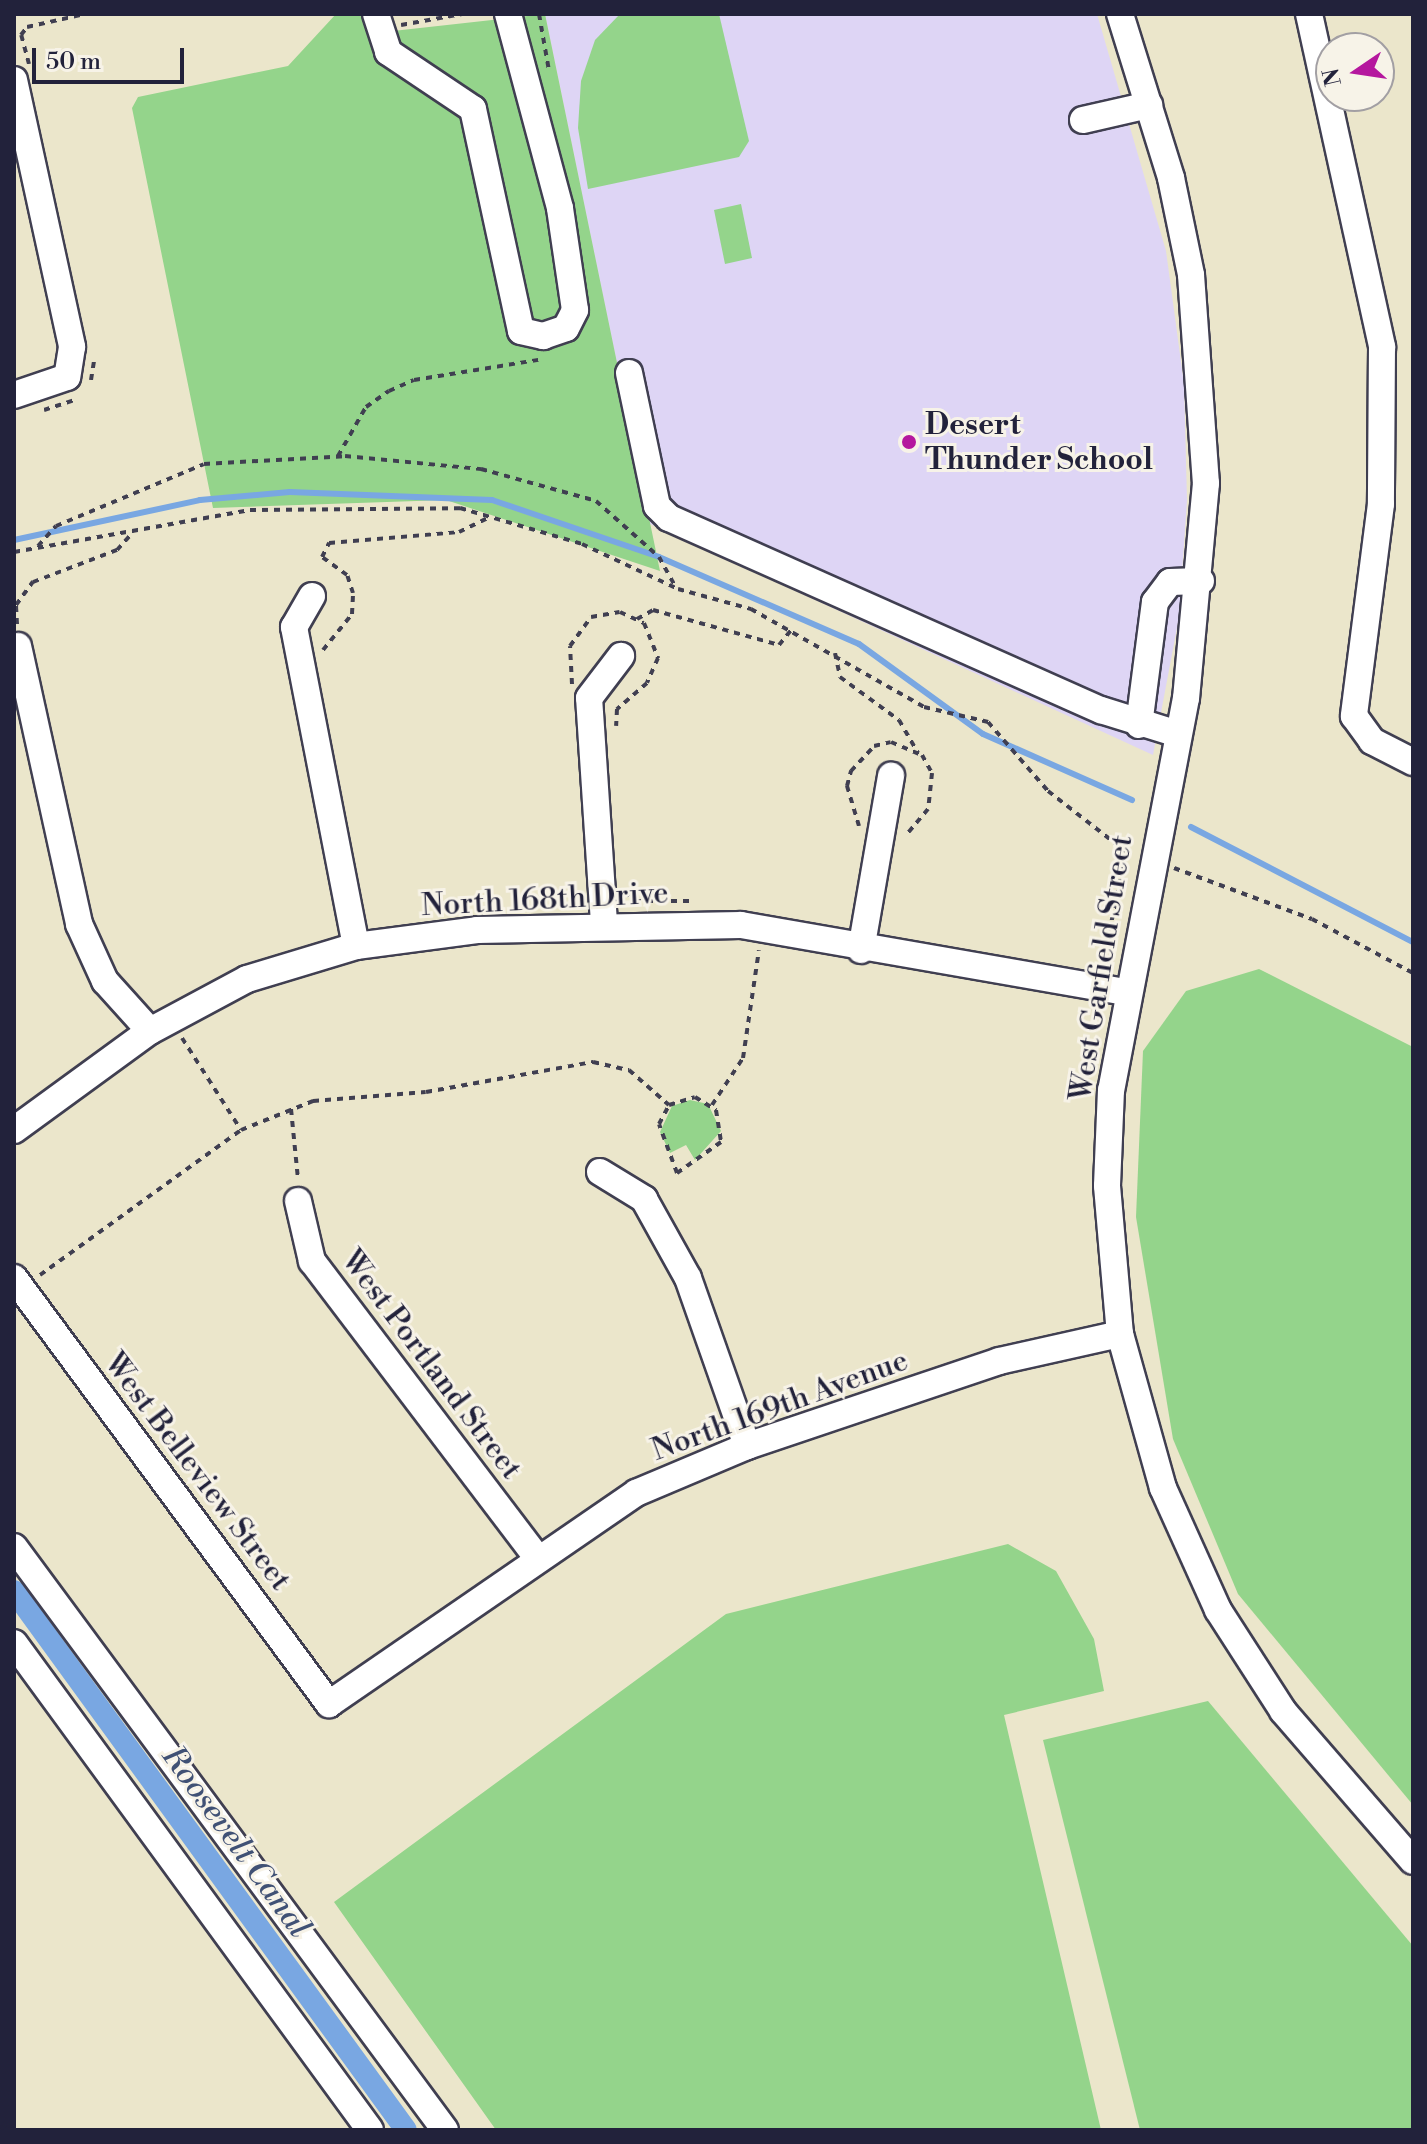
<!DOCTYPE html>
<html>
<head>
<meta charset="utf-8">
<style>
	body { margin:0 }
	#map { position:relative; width:1427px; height:2144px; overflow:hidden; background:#ebe6cb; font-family:"Libre Bodoni",serif }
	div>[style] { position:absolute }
	.built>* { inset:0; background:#ded5f5 }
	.green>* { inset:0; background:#94d48b }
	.stream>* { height:6px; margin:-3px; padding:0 3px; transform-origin:3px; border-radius:3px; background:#79a7e2 }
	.canal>* { height:22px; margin:-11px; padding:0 11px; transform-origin:11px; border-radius:11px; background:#79a7e2 }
	.path>* { height:4px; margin-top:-2px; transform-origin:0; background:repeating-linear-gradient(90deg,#403f51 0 6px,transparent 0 12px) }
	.roads { filter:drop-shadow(2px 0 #403f51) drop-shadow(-2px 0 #403f51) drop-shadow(0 2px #403f51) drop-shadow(0 -2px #403f51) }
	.minor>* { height:26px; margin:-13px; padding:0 13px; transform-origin:13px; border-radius:13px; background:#fff }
	.dots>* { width:22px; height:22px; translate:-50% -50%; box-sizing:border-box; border:4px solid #f7f3e8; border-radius:50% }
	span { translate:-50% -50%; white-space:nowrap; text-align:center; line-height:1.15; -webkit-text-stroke:6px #f7f3e8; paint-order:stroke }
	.poi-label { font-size:30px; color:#22223b; font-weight:700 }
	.left { translate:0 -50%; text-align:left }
	.street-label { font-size:30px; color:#22223b }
	.water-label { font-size:32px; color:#405175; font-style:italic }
	.frame { position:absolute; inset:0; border:16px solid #22223b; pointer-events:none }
	.north { position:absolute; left:1315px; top:32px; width:80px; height:80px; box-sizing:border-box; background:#f7f3e8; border:2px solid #a29fa3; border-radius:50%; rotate:257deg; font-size:22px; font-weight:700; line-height:32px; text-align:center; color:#22223b }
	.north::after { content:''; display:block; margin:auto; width:28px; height:36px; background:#b5179e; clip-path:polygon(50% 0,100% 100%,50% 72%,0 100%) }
	.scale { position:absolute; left:32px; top:48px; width:152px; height:36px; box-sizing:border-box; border:4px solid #22223b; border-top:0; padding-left:10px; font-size:24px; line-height:28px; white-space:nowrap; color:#22223b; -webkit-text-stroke:6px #f7f3e8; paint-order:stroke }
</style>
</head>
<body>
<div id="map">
	<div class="built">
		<div style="clip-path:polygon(545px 14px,1097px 14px,1166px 251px,1184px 384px,1187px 500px,1179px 617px,1153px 755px,650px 524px)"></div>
	</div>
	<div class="green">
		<div style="clip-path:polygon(336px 14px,359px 14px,393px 31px,545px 14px,660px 571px,446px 500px,213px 508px,132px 108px,138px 97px,288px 66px)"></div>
		<div style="clip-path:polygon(620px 14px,719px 14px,749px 141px,739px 157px,588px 189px,578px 128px,581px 81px,595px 40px)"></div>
		<div style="clip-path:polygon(741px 204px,752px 258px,725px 264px,714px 210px)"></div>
		<div style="clip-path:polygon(1259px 969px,1413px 1047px,1413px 1805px,1238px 1594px,1173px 1439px,1136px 1217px,1143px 1051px,1186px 991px)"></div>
		<div style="clip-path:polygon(690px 1100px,708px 1104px,721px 1131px,695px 1160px,686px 1145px,670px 1153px,660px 1132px,672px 1106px)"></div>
		<div style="clip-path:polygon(1008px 1544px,1056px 1571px,1094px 1639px,1104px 1691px,1004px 1715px,1101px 2130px,496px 2130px,334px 1902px,726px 1614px)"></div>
		<div style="clip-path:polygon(1208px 1701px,1413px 1946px,1413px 2130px,1140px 2130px,1043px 1740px)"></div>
	</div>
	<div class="stream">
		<div style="left:14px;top:540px;width:190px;rotate:-12.1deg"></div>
		<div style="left:200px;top:500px;width:90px;rotate:-5.1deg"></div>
		<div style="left:290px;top:492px;width:202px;rotate:2.3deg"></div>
		<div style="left:492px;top:500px;width:176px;rotate:18.8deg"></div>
		<div style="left:659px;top:557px;width:218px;rotate:23.5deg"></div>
		<div style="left:859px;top:644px;width:153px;rotate:36deg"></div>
		<div style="left:983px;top:734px;width:163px;rotate:23.9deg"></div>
		<div style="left:1191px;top:827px;width:250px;rotate:27.4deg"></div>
	</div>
	<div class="canal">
		<div style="left:14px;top:1591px;width:666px;rotate:53.97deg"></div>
	</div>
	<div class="path">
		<div style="left:539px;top:14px;width:58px;rotate:80deg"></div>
		<div style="left:401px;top:25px;width:62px;rotate:-10.2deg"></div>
		<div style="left:29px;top:64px;width:30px;rotate:-105deg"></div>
		<div style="left:21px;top:35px;width:10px;rotate:-53deg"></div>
		<div style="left:27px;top:27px;width:59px;rotate:-12.6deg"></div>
		<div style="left:91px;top:380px;width:19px;rotate:-81deg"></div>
		<div style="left:44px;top:410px;width:35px;rotate:-18deg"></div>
		<div style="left:338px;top:456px;width:56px;rotate:-60.3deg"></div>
		<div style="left:366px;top:407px;width:28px;rotate:-35deg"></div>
		<div style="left:389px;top:391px;width:27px;rotate:-24deg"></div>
		<div style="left:414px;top:380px;width:126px;rotate:-9.2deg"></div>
		<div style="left:38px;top:546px;width:27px;rotate:-48deg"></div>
		<div style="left:56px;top:526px;width:160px;rotate:-22.7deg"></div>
		<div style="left:204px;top:464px;width:141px;rotate:-3.2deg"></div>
		<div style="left:345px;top:456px;width:137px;rotate:5.5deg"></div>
		<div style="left:481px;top:469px;width:119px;rotate:15.5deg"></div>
		<div style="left:596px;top:501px;width:84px;rotate:41.6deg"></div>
		<div style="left:659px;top:557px;width:31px;rotate:61deg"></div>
		<div style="left:14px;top:552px;width:240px;rotate:-10.1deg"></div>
		<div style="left:250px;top:510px;width:210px;rotate:-0.5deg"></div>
		<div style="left:460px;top:508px;width:127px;rotate:16.4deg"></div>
		<div style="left:582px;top:544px;width:106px;rotate:25.1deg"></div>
		<div style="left:678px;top:589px;width:76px;rotate:15.3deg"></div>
		<div style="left:751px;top:609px;width:199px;rotate:29.5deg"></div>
		<div style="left:924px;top:707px;width:66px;rotate:13.2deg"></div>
		<div style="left:988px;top:722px;width:91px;rotate:49deg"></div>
		<div style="left:1048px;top:791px;width:98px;rotate:37.9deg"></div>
		<div style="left:637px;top:619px;width:18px;rotate:-29deg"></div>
		<div style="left:653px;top:610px;width:131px;rotate:15.5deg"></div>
		<div style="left:779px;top:645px;width:22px;rotate:-51deg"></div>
		<div style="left:17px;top:624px;width:19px;rotate:-93deg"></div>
		<div style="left:16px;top:605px;width:29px;rotate:-54deg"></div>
		<div style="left:33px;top:582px;width:90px;rotate:-20.9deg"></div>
		<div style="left:117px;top:550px;width:24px;rotate:-48deg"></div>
		<div style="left:323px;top:650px;width:46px;rotate:-51.1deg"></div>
		<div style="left:352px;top:614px;width:21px;rotate:-87deg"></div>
		<div style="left:353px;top:593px;width:19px;rotate:-108deg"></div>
		<div style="left:347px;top:575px;width:31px;rotate:-144deg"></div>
		<div style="left:322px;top:557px;width:16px;rotate:-63deg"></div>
		<div style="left:329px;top:543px;width:130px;rotate:-4.8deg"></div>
		<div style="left:459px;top:532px;width:34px;rotate:-26deg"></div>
		<div style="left:835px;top:653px;width:25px;rotate:78deg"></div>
		<div style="left:840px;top:677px;width:73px;rotate:36.1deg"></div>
		<div style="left:899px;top:720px;width:38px;rotate:60deg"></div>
		<div style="left:572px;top:684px;width:38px;rotate:-93deg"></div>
		<div style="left:570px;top:646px;width:36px;rotate:-54deg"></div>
		<div style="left:591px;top:617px;width:29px;rotate:-10deg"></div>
		<div style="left:620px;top:612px;width:26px;rotate:25deg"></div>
		<div style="left:644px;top:623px;width:38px;rotate:68deg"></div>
		<div style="left:658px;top:658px;width:27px;rotate:114deg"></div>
		<div style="left:647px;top:683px;width:40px;rotate:139deg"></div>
		<div style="left:617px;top:709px;width:17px;rotate:93deg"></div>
		<div style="left:859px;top:826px;width:42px;rotate:-106.7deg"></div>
		<div style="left:847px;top:786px;width:16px;rotate:-75deg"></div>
		<div style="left:851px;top:771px;width:34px;rotate:-47deg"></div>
		<div style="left:874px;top:746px;width:17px;rotate:-13deg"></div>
		<div style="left:891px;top:742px;width:34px;rotate:23deg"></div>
		<div style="left:922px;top:755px;width:21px;rotate:61deg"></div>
		<div style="left:932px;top:773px;width:36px;rotate:96deg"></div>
		<div style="left:928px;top:809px;width:34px;rotate:130deg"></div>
		<div style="left:1174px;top:868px;width:147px;rotate:20.3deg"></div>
		<div style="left:1312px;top:919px;width:115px;rotate:28.1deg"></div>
		<div style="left:625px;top:892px;width:13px;rotate:42deg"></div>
		<div style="left:635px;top:901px;width:58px"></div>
		<div style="left:539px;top:904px;width:34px"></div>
		<div style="left:573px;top:904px;width:9px;rotate:-54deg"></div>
		<div style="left:1102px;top:967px;width:117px;rotate:-78.2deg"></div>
		<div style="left:182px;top:1038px;width:109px;rotate:57.3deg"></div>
		<div style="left:695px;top:1097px;width:25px;rotate:32deg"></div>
		<div style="left:716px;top:1110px;width:32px;rotate:81deg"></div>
		<div style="left:721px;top:1142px;width:54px;rotate:144.8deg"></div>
		<div style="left:677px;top:1173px;width:52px;rotate:-110.2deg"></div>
		<div style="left:659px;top:1124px;width:21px;rotate:-62deg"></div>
		<div style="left:669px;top:1105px;width:27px;rotate:-17deg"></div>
		<div style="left:712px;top:1105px;width:56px;rotate:-56.6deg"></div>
		<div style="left:743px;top:1058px;width:109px;rotate:-81.6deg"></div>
		<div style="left:291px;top:1109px;width:70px;rotate:84.3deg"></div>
		<div style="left:40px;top:1275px;width:248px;rotate:-35.8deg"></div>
		<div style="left:241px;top:1130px;width:78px;rotate:-21.9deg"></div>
		<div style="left:313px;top:1101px;width:113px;rotate:-4.6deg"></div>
		<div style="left:426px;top:1092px;width:170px;rotate:-10.2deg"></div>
		<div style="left:593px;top:1062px;width:37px;rotate:13deg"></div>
		<div style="left:629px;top:1070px;width:53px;rotate:41.2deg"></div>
	</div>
	<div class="roads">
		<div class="minor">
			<div style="left:376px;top:14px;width:40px;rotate:72deg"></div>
			<div style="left:388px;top:52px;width:102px;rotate:33.8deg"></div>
			<div style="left:473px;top:109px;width:227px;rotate:77.8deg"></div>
			<div style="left:521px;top:331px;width:23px;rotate:13deg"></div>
			<div style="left:543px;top:336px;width:24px;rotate:-19deg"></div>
			<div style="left:566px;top:328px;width:20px;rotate:-63deg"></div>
			<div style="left:575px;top:310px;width:103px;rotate:-98.4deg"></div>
			<div style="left:560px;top:208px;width:201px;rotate:-105deg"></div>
			<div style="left:1120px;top:14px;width:172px;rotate:72.7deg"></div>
			<div style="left:1171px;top:178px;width:99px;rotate:78.3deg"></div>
			<div style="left:1191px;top:275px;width:209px;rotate:85.9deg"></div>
			<div style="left:1206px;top:483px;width:216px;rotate:95.3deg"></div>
			<div style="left:1186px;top:698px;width:399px;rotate:100.8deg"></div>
			<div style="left:1111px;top:1090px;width:96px;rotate:92.4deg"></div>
			<div style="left:1107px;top:1186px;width:149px;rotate:85deg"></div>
			<div style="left:1120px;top:1334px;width:160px;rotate:74.4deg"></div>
			<div style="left:1163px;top:1488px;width:134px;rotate:65.7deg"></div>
			<div style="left:1218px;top:1610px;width:120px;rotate:57.2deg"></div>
			<div style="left:1283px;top:1711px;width:198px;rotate:49.1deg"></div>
			<div style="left:1309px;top:14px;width:341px;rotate:77.6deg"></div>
			<div style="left:1382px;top:347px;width:157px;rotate:90.4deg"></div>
			<div style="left:1381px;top:504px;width:214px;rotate:97.3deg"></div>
			<div style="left:1354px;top:716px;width:31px;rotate:54deg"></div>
			<div style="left:1372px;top:741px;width:46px;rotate:27.1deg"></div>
			<div style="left:14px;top:80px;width:273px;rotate:77.7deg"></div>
			<div style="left:72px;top:347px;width:30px;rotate:99deg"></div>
			<div style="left:67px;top:377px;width:56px;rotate:161.2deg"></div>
			<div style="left:1083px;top:120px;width:68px;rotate:-12.8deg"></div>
			<div style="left:629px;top:373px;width:136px;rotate:78.1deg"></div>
			<div style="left:657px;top:506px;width:17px;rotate:45deg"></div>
			<div style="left:669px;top:518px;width:473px;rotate:24deg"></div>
			<div style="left:1101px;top:710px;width:81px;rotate:17.3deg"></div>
			<div style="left:312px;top:596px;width:36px;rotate:120deg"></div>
			<div style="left:294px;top:627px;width:325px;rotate:79deg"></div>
			<div style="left:18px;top:646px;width:285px;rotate:77.6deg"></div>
			<div style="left:79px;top:924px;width:63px;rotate:65.5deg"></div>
			<div style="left:105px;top:981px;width:67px;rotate:48deg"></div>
			<div style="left:1139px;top:725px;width:124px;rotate:-82.6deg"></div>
			<div style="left:1155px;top:602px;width:25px;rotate:-53deg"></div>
			<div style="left:1170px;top:582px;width:31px;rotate:-2deg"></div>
			<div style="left:604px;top:923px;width:225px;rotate:-93.8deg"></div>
			<div style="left:589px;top:698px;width:53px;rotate:-52.7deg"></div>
			<div style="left:861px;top:950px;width:177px;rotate:-80.2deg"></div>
			<div style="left:14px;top:1130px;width:168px;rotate:-36.1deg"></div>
			<div style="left:150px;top:1031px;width:110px;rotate:-28.2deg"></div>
			<div style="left:247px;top:979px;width:114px;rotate:-16.8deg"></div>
			<div style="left:356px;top:946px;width:122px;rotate:-7.5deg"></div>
			<div style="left:477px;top:930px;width:264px;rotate:-1.1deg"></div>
			<div style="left:741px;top:925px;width:390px;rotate:9.9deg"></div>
			<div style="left:600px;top:1172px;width:52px;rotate:31.5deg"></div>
			<div style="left:644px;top:1199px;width:90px;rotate:60.9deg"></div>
			<div style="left:688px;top:1278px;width:178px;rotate:70.6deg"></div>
			<div style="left:298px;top:1201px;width:62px;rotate:76.9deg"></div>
			<div style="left:312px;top:1261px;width:372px;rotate:52.8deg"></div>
			<div style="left:14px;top:1278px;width:530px;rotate:53.52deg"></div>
			<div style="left:329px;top:1704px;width:373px;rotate:-34.5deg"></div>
			<div style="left:636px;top:1493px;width:121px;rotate:-22.9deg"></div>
			<div style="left:747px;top:1446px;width:266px;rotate:-18.6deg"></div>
			<div style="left:999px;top:1361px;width:124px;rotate:-12.6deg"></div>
			<div style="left:14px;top:1547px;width:725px;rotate:53.53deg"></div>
			<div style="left:14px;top:1643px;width:603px;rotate:53.83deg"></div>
		</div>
	</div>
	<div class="dots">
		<div style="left:909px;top:442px;background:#b5179e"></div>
	</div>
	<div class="poi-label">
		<span class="left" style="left:925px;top:442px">Desert<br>Thunder School</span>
	</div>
	<div class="street-label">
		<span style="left:545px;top:900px;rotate:-3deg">North 168th Drive</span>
		<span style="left:1102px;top:968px;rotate:-81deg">West Garfield Street</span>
		<span style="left:431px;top:1365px;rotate:53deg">West Portland Street</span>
		<span style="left:780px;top:1406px;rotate:-20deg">North 169th Avenue</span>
		<span style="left:197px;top:1472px;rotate:53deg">West Belleview Street</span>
	</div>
	<div class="water-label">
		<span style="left:236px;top:1842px;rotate:54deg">Roosevelt Canal</span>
	</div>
	<div class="frame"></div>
	<div class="north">N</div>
	<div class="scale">50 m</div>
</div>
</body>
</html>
